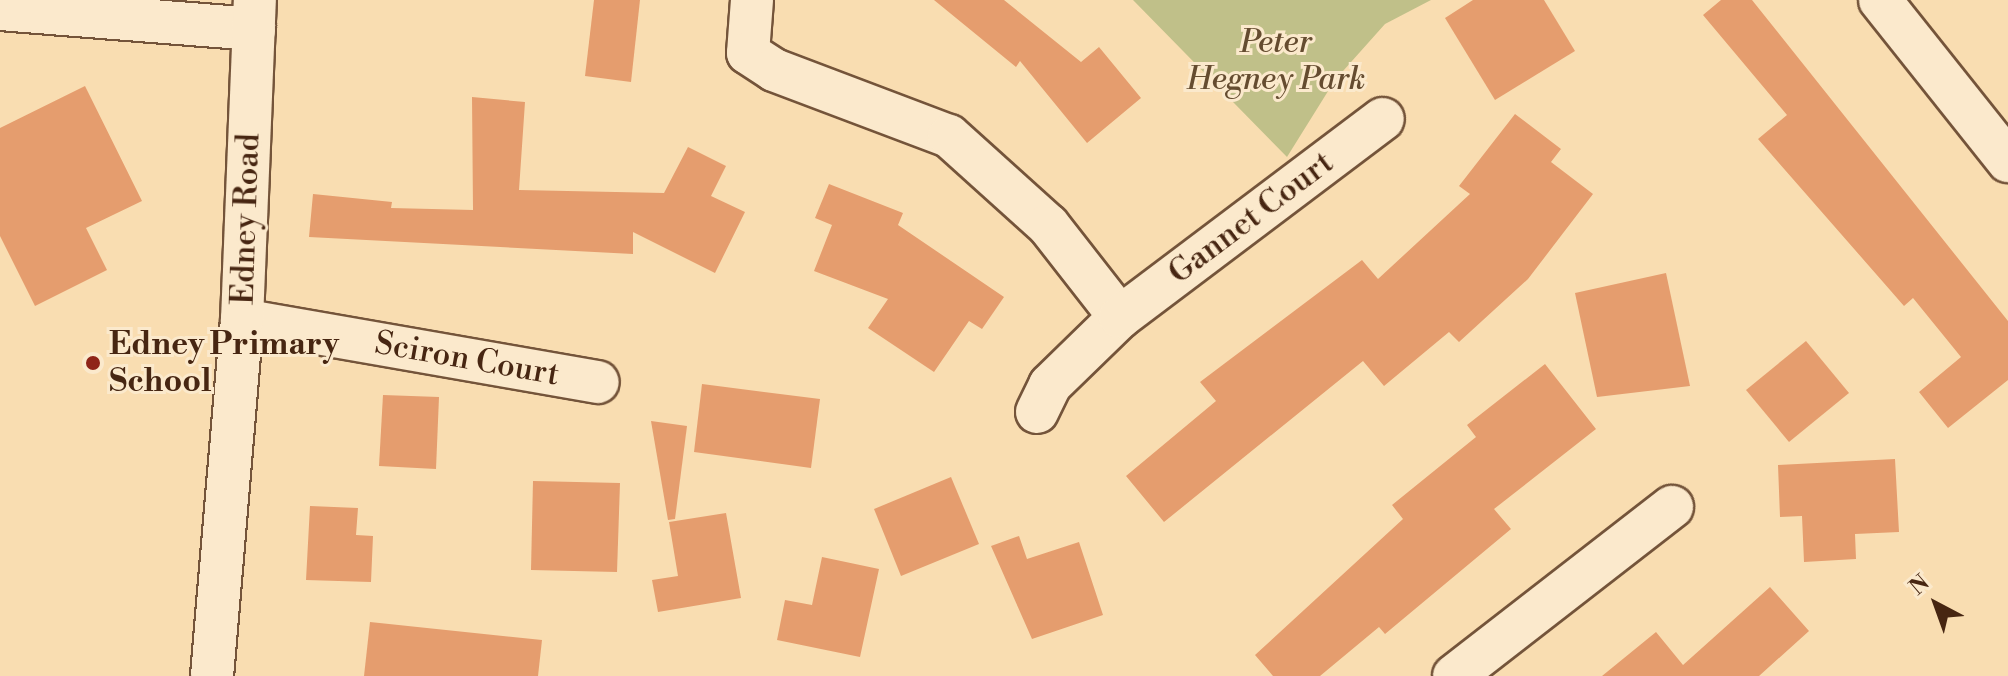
<!DOCTYPE html>
<html>
<head>
<meta charset="utf-8">
<style>
	body { margin:0 }
	#map { position:relative; width:2008px; height:676px; overflow:hidden; background:#f9ddb1; font-family:"Libre Bodoni",serif }
	div>[style] { position:absolute }
	.green>* { inset:0; background:#c0c089 }
	.building>* { inset:0; background:#e59d6e }
	.roads { filter:drop-shadow(2px 0 #74543a) drop-shadow(-2px 0 #74543a) drop-shadow(0 2px #74543a) drop-shadow(0 -2px #74543a) }
	.minor>* { height:42px; margin:-21px; padding:0 21px; transform-origin:21px; border-radius:21px; background:#fbe9cc }
	.dots>* { width:22px; height:22px; translate:-50% -50%; box-sizing:border-box; border:4px solid #fbe9cc; border-radius:50% }
	span { translate:-50% -50%; white-space:nowrap; text-align:center; line-height:1.15; -webkit-text-stroke:6px #fbe9cc; paint-order:stroke }
	.park-label { font-size:32px; color:#654c30; font-style:italic }
	.street-label { font-size:32px; color:#472612 }
	.poi-label { font-size:32px; color:#472612; font-weight:700 }
	.left { translate:0 -50%; text-align:left }
	.north { position:absolute; left:1896px; top:564px; width:80px; height:80px; -webkit-text-stroke:6px #fbe9cc; paint-order:stroke; rotate:319deg; font-size:22px; font-weight:700; line-height:32px; text-align:center; color:#472612 }
	.north::after { content:''; display:block; margin:auto; width:28px; height:36px; background:#472612; clip-path:polygon(50% 0,100% 100%,50% 72%,0 100%) }
</style>
</head>
<body>
<div id="map">
	<div class="green">
		<div style="clip-path:polygon(1133px 0,1431px 0,1385px 24px,1335px 80px,1287px 157px)"></div>
	</div>
	<div class="building">
		<div style="clip-path:polygon(594px 0,640px 0,631px 82px,585px 76px)"></div>
		<div style="clip-path:polygon(934px 0,1004px 0,1081px 62px,1099px 47px,1141px 98px,1087px 143px,1020px 61px,1016px 67px)"></div>
		<div style="clip-path:polygon(1473px 0,1544px 0,1575px 51px,1495px 100px,1445px 18px)"></div>
		<div style="clip-path:polygon(1721px 0,1752px 0,2008px 321px,2008px 380px,1948px 428px,1919px 392px,1961px 357px,1913px 298px,1904px 306px,1758px 139px,1787px 115px,1703px 15px)"></div>
		<div style="clip-path:polygon(85px 86px,142px 201px,86px 228px,107px 270px,35px 306px,0 236px,0 128px)"></div>
		<div style="clip-path:polygon(472px 97px,525px 102px,519px 190px,664px 193px,688px 147px,726px 166px,711px 196px,745px 212px,715px 273px,633px 232px,633px 254px,309px 237px,313px 194px,392px 202px,391px 208px,473px 210px)"></div>
		<div style="clip-path:polygon(1515px 114px,1561px 149px,1551px 162px,1593px 194px,1528px 279px,1459px 342px,1449px 332px,1384px 386px,1363px 361px,1164px 522px,1126px 476px,1216px 401px,1200px 382px,1362px 260px,1378px 279px,1470px 194px,1459px 186px)"></div>
		<div style="clip-path:polygon(829px 184px,903px 213px,898px 225px,1004px 297px,982px 329px,969px 321px,934px 372px,868px 328px,888px 299px,814px 271px,832px 225px,815px 218px)"></div>
		<div style="clip-path:polygon(1666px 273px,1690px 386px,1597px 397px,1575px 293px)"></div>
		<div style="clip-path:polygon(1806px 341px,1849px 393px,1789px 442px,1746px 390px)"></div>
		<div style="clip-path:polygon(1545px 364px,1596px 429px,1494px 509px,1511px 529px,1385px 634px,1379px 627px,1320px 676px,1273px 676px,1255px 655px,1403px 519px,1392px 505px,1476px 437px,1467px 425px)"></div>
		<div style="clip-path:polygon(702px 384px,820px 399px,811px 468px,694px 452px)"></div>
		<div style="clip-path:polygon(383px 395px,439px 397px,436px 469px,379px 466px)"></div>
		<div style="clip-path:polygon(651px 421px,687px 426px,675px 519px,668px 520px)"></div>
		<div style="clip-path:polygon(1895px 459px,1899px 532px,1855px 534px,1856px 559px,1804px 562px,1802px 516px,1780px 517px,1778px 465px)"></div>
		<div style="clip-path:polygon(951px 477px,979px 544px,901px 576px,874px 509px)"></div>
		<div style="clip-path:polygon(533px 481px,620px 483px,617px 572px,531px 570px)"></div>
		<div style="clip-path:polygon(310px 506px,358px 508px,356px 535px,373px 536px,371px 582px,306px 580px)"></div>
		<div style="clip-path:polygon(726px 513px,741px 598px,658px 612px,652px 580px,678px 576px,669px 522px)"></div>
		<div style="clip-path:polygon(1019px 536px,1027px 559px,1079px 542px,1103px 615px,1032px 639px,991px 546px)"></div>
		<div style="clip-path:polygon(822px 557px,879px 569px,860px 657px,777px 640px,785px 600px,812px 605px)"></div>
		<div style="clip-path:polygon(1770px 587px,1809px 631px,1759px 676px,1602px 676px,1656px 632px,1683px 665px)"></div>
		<div style="clip-path:polygon(370px 622px,542px 640px,538px 676px,364px 676px)"></div>
	</div>
	<div class="roads">
		<div class="minor">
			<div style="left:752px;top:0;width:53px;rotate:94.3deg"></div>
			<div style="left:748px;top:53px;width:31px;rotate:33deg"></div>
			<div style="left:774px;top:70px;width:187px;rotate:20.7deg"></div>
			<div style="left:949px;top:136px;width:133px;rotate:42deg"></div>
			<div style="left:1048px;top:225px;width:117px;rotate:52deg"></div>
			<div style="left:1880px;top:0;width:206px;rotate:51.5deg"></div>
			<div style="left:0;top:9px;width:255px;rotate:4.5deg"></div>
			<div style="left:242px;top:320px;width:361px;rotate:9.9deg"></div>
			<div style="left:1037px;top:412px;width:30px;rotate:-64deg"></div>
			<div style="left:1050px;top:385px;width:98px;rotate:-44.2deg"></div>
			<div style="left:1120px;top:317px;width:329px;rotate:-37deg"></div>
			<div style="left:212px;top:676px;width:357px;rotate:-85.2deg"></div>
			<div style="left:242px;top:320px;width:320px;rotate:-87.7deg"></div>
			<div style="left:1454px;top:676px;width:276px;rotate:-37.8deg"></div>
		</div>
	</div>
	<div class="dots">
		<div style="left:93px;top:363px;background:#8f2418"></div>
	</div>
	<div class="park-label">
		<span style="left:1276px;top:61px">Peter<br>Hegney Park</span>
	</div>
	<div class="street-label">
		<span style="left:1251px;top:218px;rotate:-37deg">Gannet Court</span>
		<span style="left:246px;top:219px;rotate:-88deg">Edney Road</span>
		<span style="left:467px;top:359px;rotate:10deg">Sciron Court</span>
	</div>
	<div class="poi-label">
		<span class="left" style="left:109px;top:363px">Edney Primary<br>School</span>
	</div>
	<div class="north">N</div>
</div>
</body>
</html>
